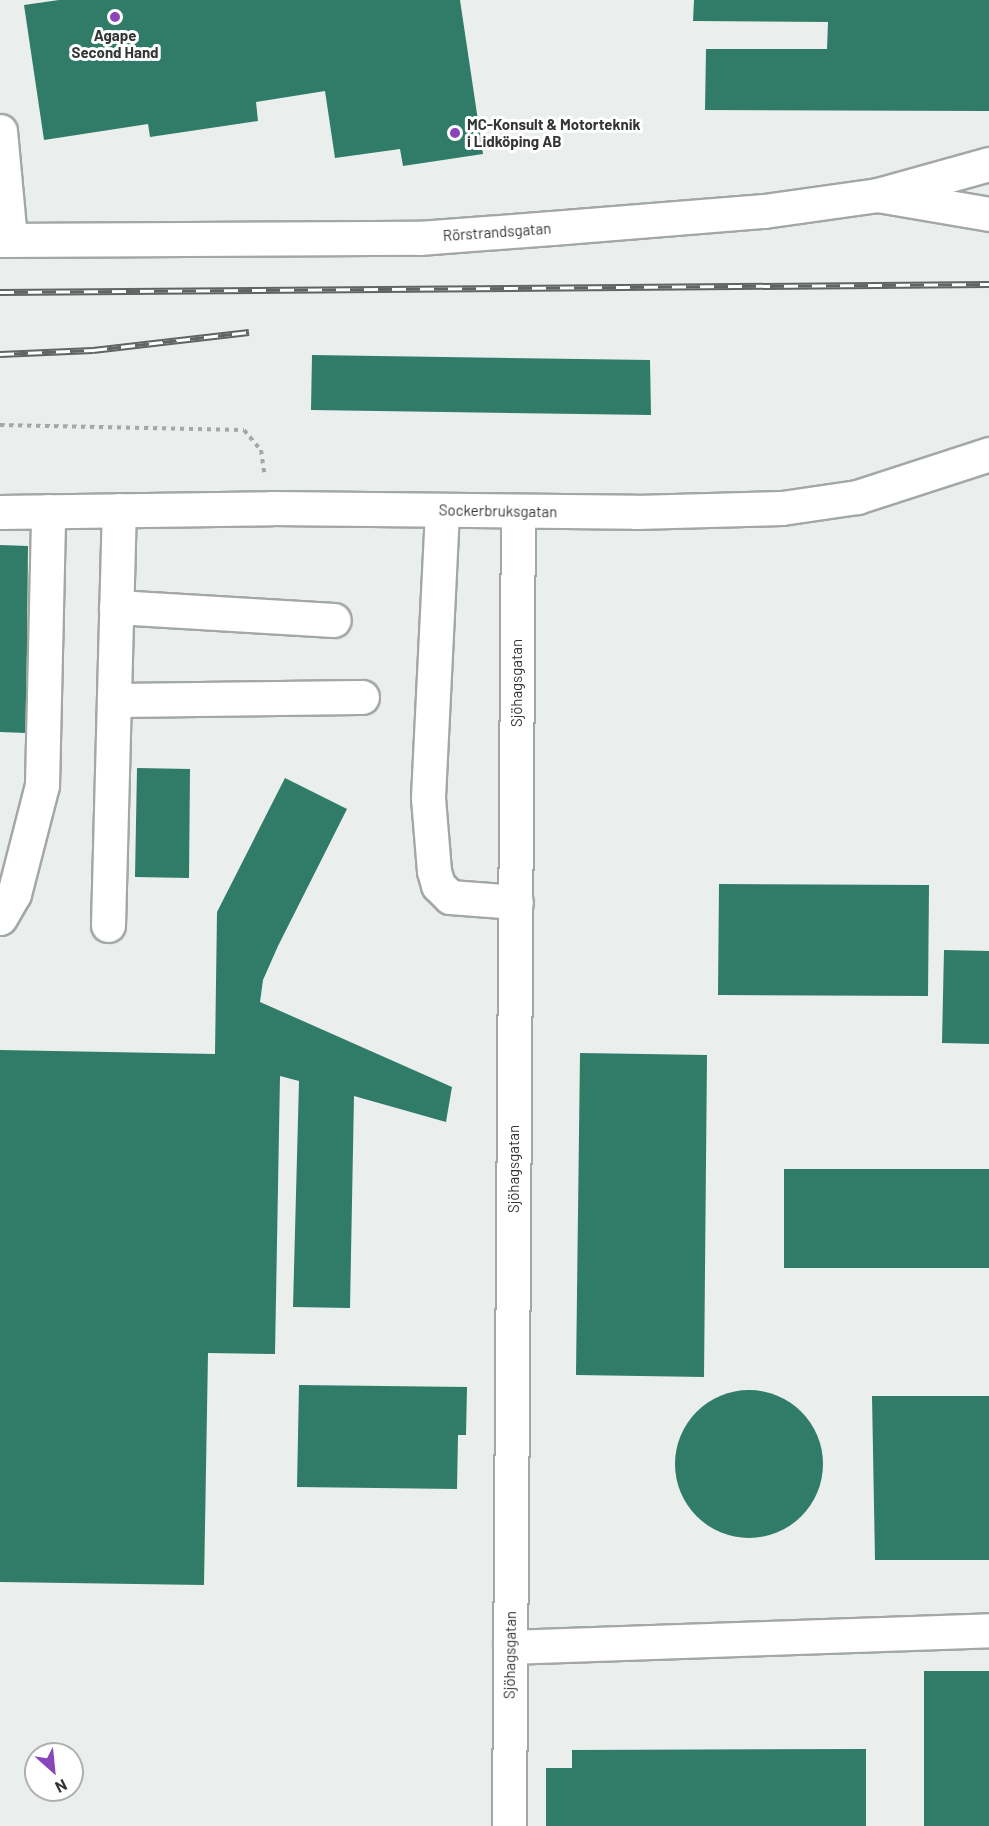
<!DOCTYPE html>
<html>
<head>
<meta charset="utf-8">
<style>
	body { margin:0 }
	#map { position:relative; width:989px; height:1826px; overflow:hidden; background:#eaefed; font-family:Barlow,sans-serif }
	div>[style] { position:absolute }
	.building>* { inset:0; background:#317b69 }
	.round { border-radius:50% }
	.path>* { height:4px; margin-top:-2px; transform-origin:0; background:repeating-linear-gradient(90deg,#a4a8a6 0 4.5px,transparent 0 9px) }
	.roads { filter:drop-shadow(2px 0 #a3a7a5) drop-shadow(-2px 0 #a3a7a5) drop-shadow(0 2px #a3a7a5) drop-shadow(0 -2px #a3a7a5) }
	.minor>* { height:33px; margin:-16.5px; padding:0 16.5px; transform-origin:16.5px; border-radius:16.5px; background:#fff }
	.major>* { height:33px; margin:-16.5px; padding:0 16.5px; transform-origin:16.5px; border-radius:16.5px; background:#fff }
	.rail>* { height:7px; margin-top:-3.5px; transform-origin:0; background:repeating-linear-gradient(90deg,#fff 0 14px,#616462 0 28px); box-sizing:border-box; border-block:2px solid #616462 }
	.dots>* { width:16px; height:16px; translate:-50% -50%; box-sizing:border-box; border:3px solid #fff; border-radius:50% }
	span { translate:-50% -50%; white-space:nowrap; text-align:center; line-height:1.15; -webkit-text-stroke:6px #fff; paint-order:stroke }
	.poi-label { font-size:15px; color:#343635; font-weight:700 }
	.left { translate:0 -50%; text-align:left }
	.street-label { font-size:15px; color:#343635 }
	.north { position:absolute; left:24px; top:1742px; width:60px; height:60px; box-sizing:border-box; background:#fff; border:2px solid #aeafae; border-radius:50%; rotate:153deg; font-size:16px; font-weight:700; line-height:24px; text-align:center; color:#343635 }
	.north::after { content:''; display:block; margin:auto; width:21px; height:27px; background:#8846ba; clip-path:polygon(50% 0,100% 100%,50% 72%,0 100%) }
</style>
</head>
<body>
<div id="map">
	<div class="building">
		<div style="clip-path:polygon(59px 0,460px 0,483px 154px,403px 166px,400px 149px,335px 158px,325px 91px,256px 102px,258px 121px,150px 137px,148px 124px,44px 140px,24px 5px)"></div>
		<div style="clip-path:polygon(694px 0,989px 0,989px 111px,705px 110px,706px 49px,827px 49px,828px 22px,693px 21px)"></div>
		<div style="clip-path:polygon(312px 355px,650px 360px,651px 415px,311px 410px)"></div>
		<div style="clip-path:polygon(0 545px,28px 546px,26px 733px,0 732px)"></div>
		<div style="clip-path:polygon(137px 768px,190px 769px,189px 878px,135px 877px)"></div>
		<div style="clip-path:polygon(285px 778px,347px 809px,278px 946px,263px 980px,260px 1002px,452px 1087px,446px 1122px,354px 1096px,350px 1308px,293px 1307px,299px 1081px,280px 1076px,275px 1354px,208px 1353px,204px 1585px,0 1582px,0 1050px,215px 1054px,217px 912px)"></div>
		<div style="clip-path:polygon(719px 884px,929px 885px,928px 996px,718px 995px)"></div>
		<div style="clip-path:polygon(944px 950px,989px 951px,989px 1044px,942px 1043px)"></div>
		<div style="clip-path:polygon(580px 1053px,707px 1055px,704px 1377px,576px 1375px)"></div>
		<div style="clip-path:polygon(784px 1169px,989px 1169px,989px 1268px,784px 1268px)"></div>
		<div style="clip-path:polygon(299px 1385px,467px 1387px,466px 1435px,458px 1435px,457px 1489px,297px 1487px)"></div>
		<div class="round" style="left:675px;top:1390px;width:148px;height:148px"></div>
		<div style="clip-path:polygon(872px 1396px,989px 1396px,989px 1560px,875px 1560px)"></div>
		<div style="clip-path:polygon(924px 1671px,989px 1671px,989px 1826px,924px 1826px)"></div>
		<div style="clip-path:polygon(866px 1749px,866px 1826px,546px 1826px,546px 1768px,572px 1768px,572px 1750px)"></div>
	</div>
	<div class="path">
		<div style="left:0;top:425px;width:244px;rotate:1.2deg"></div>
		<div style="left:244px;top:430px;width:26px;rotate:50deg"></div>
		<div style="left:261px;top:450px;width:27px;rotate:82deg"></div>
	</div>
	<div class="roads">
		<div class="minor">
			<div style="left:0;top:131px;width:108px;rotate:84.7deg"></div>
			<div style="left:878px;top:195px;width:113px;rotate:9.7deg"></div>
			<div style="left:442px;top:511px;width:287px;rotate:92.8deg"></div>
			<div style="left:428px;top:798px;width:73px;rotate:85.3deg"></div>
			<div style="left:434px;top:871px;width:15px;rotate:74deg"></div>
			<div style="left:438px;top:885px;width:17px;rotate:45deg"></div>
			<div style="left:450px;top:897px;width:66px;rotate:4.3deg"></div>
			<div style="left:0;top:512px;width:272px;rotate:-0.8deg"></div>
			<div style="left:272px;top:508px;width:364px;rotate:0.6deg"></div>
			<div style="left:636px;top:512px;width:146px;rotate:-1.6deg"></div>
			<div style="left:782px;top:508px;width:76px;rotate:-8.3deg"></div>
			<div style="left:857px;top:497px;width:139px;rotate:-18deg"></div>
			<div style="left:116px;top:607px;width:218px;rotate:3.4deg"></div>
			<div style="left:114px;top:700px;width:248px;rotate:-0.7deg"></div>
			<div style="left:0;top:918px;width:28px;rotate:-60deg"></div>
			<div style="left:14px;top:894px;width:113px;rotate:-75.6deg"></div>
			<div style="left:42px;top:785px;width:274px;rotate:-88.7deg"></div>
			<div style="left:108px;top:925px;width:415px;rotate:-88.5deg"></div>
			<div style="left:510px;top:1647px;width:479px;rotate:-2deg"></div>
			<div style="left:509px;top:1826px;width:1314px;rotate:-89.61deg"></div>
		</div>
		<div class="major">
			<div style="left:0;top:240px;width:419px;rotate:-0.3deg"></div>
			<div style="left:419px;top:238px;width:133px;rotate:-4.3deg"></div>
			<div style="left:552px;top:228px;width:213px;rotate:-4.6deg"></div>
			<div style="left:764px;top:211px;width:115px;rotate:-8deg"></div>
			<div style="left:878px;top:195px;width:115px;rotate:-15.6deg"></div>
		</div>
	</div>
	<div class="rail">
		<div style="left:0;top:292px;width:989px;rotate:-0.46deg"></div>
		<div style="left:0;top:354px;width:93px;rotate:-2.5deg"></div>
		<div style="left:93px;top:350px;width:157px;rotate:-6.6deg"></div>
	</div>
	<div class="dots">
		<div style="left:115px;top:17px;background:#8846ba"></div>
		<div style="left:455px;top:133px;background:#8846ba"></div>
	</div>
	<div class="poi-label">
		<span style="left:115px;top:44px">Agape<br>Second Hand</span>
		<span class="left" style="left:467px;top:133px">MC-Konsult &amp; Motorteknik<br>i Lidköping AB</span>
	</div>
	<div class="street-label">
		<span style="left:497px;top:232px;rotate:-4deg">Rörstrandsgatan</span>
		<span style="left:498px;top:511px;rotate:1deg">Sockerbruksgatan</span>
		<span style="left:517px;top:683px;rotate:-90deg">Sjöhagsgatan</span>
		<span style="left:514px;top:1169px;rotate:-90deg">Sjöhagsgatan</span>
		<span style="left:510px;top:1655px;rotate:-89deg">Sjöhagsgatan</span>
	</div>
	<div class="north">N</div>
</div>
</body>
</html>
